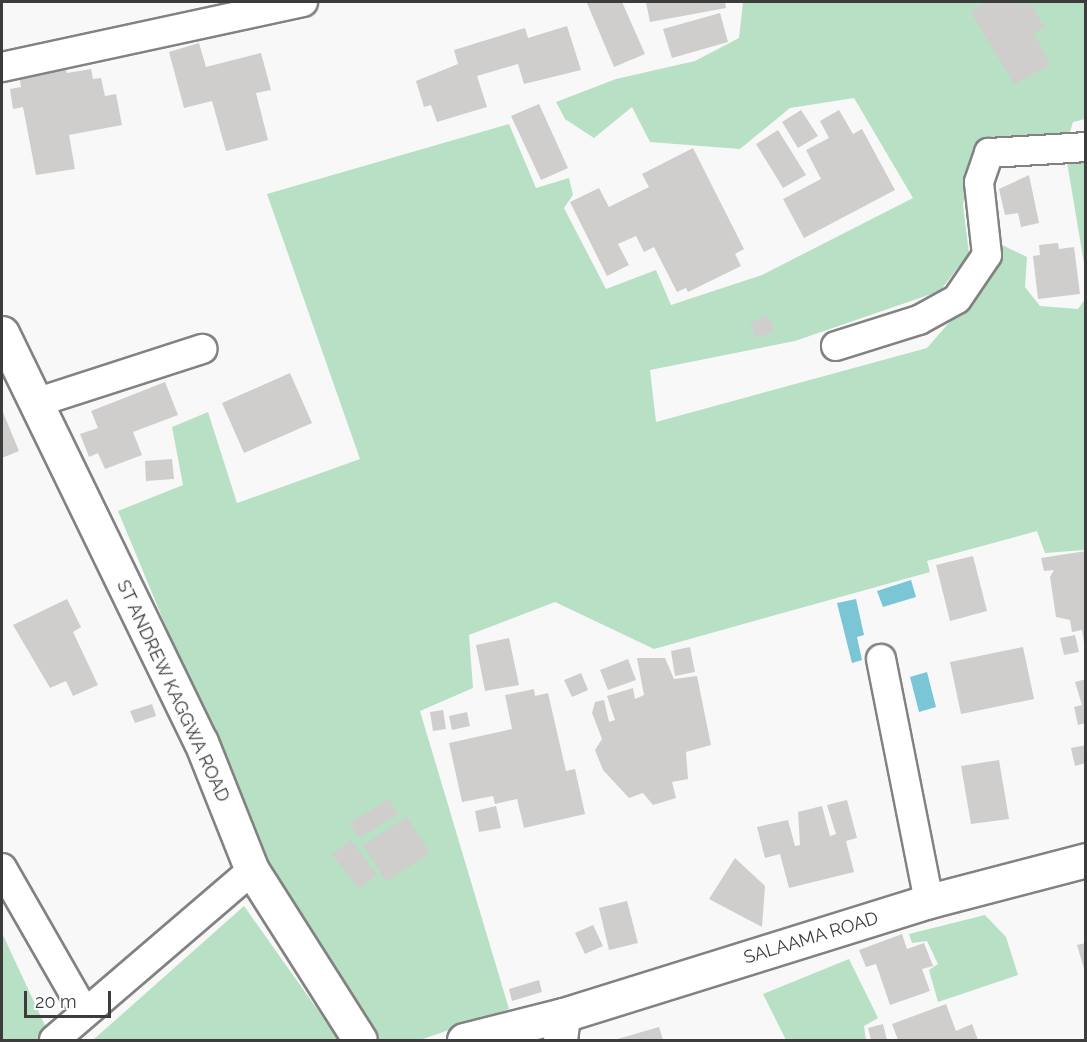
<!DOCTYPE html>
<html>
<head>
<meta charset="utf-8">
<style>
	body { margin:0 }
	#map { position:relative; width:1087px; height:1042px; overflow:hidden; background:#f8f8f9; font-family:Raleway,sans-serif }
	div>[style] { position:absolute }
	.green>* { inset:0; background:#b7e0c4 }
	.water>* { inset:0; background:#7ac6d7 }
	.building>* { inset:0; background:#cfcecd }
	.roads { filter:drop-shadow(2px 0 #828283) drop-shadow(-2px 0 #828283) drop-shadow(0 2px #828283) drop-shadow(0 -2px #828283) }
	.street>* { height:28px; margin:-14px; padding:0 14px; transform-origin:14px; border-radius:14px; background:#fff }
	.secondary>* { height:33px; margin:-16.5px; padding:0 16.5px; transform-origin:16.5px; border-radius:16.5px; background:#fff }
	span { translate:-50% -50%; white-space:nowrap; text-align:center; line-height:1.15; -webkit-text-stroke:4.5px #fff; paint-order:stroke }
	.street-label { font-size:18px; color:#3c3c3d }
	.frame { position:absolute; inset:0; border:3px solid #3c3c3d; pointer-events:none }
	.scale { position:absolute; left:24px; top:991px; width:87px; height:27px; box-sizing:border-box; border:3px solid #3c3c3d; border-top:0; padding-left:8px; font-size:18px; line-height:21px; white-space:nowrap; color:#3c3c3d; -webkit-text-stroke:4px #fff; paint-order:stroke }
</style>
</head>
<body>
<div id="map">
	<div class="green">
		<div style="clip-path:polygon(743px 2px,1085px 2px,1085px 119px,1073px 122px,1069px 135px,974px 144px,963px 205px,969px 253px,940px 291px,795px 341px,650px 370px,656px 422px,927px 348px,988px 278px,1000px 244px,1027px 257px,1025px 287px,1040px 306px,1078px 309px,1085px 299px,1085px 550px,1045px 553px,1037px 531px,927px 561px,930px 572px,654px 649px,555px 602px,469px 635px,473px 688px,420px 711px,509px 1009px,420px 1040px,350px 1040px,282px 937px,228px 776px,118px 511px,183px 485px,172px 427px,208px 412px,237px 503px,360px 459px,267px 194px,509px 124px,536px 188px,569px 178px,573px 195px,564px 208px,606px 289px,656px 270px,671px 305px,762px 275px,913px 198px,854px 98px,790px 108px,740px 149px,650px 142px,632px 107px,594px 138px,565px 119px,556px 102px,616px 79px,695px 61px,739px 38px)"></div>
		<div style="clip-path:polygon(1085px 160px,1085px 269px,1067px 162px)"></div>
		<div style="clip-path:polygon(244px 906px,339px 1040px,93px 1040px)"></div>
		<div style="clip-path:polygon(985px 915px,1006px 937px,1018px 975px,938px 1002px,929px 970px,938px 964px,927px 941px,912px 943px,909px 934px)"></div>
		<div style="clip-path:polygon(2px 933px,49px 1034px,42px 1040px,2px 1040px)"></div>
		<div style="clip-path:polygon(849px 959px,878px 1018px,864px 1026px,866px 1040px,786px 1040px,763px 994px)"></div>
	</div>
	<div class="water">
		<div style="clip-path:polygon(911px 580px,916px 597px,883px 607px,877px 591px)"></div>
		<div style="clip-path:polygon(856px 599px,864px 635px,857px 637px,862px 660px,852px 663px,837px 603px)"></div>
		<div style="clip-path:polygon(927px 672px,936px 707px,919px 712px,910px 677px)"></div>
	</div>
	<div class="building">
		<div style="clip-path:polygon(591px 2px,622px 2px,645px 54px,614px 67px,587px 3px)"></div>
		<div style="clip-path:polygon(646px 2px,725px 2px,726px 8px,650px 22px)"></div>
		<div style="clip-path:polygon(988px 2px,1020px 2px,1022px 6px,1031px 2px,1044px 28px,1034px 33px,1050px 65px,1014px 84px,970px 11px)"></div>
		<div style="clip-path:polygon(720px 13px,728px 42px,672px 58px,663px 29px)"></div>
		<div style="clip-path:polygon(567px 26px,581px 70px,524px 84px,518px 64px,477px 76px,487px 107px,437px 122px,431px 105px,424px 107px,416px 81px,458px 64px,454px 50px,525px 28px,528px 38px)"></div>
		<div style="clip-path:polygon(199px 43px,206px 67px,261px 53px,271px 90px,256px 93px,268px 140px,226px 151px,212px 101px,184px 108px,169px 52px)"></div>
		<div style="clip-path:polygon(65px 66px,67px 73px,91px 69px,93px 79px,101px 78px,105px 96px,116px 94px,122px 125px,69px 135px,75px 169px,36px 175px,23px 107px,13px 109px,10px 89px,21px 87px,19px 74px)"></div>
		<div style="clip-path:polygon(539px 104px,568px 168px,541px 180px,511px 116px)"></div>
		<div style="clip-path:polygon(801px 110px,818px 136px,798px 148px,782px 122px)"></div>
		<div style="clip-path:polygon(839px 110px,853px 134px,862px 129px,895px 190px,804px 238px,783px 199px,821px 179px,806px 150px,829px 138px,820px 121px)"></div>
		<div style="clip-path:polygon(778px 130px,806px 175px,783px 188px,756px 144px)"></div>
		<div style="clip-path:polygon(693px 148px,744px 249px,735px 254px,741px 266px,688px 292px,686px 288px,677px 292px,654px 247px,644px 252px,636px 236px,618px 244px,629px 265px,607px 276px,570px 202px,599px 188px,609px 207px,649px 187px,642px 174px)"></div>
		<div style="clip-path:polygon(1029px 175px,1039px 223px,1021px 227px,1018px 213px,1005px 215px,999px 189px)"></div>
		<div style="clip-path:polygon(1058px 243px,1059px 249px,1074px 247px,1080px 294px,1038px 299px,1033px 256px,1040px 255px,1039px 245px)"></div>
		<div style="clip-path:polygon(768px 315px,774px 331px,756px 338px,750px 323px)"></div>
		<div style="clip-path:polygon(290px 373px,312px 423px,244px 453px,222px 403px)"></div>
		<div style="clip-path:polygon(165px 382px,178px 415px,133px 432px,142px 455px,105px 469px,98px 453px,89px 457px,80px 434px,98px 428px,91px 411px)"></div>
		<div style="clip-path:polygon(2px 410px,19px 451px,2px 458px)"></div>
		<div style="clip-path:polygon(172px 459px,174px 479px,146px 481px,145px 461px)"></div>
		<div style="clip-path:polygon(1086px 551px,1086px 643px,1084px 643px,1082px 630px,1072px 632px,1070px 620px,1056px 617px,1050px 577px,1054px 570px,1044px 571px,1041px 558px)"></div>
		<div style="clip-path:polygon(973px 556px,987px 611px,950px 621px,936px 565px)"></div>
		<div style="clip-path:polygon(67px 599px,81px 627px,73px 632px,98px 685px,73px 696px,66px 681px,50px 688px,13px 625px)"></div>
		<div style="clip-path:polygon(1075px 635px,1079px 652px,1064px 655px,1060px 638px)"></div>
		<div style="clip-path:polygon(509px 638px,519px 685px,485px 691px,476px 645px)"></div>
		<div style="clip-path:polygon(690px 647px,695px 672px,675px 676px,671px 651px)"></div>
		<div style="clip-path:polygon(1023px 647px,1034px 699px,961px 714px,950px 662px)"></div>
		<div style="clip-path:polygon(637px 658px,665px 658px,674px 679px,697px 676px,711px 745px,686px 752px,688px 779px,672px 782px,676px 798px,653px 805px,643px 793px,629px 798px,603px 770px,595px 750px,602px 739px,592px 713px,595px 702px,604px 700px,609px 722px,615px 720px,607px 696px,633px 688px,635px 699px,644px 695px)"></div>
		<div style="clip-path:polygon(628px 659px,636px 680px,608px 690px,600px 670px)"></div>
		<div style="clip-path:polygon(581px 673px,588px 690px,572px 697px,564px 680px)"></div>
		<div style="clip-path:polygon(1086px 679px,1086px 723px,1078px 725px,1074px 707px,1082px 705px,1075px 682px)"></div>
		<div style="clip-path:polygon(534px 689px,535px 696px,548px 693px,566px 771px,575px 769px,585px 814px,524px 828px,517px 799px,495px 804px,493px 796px,462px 802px,449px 743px,512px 729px,505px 695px)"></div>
		<div style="clip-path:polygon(152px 704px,156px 716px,135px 723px,130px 711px)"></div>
		<div style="clip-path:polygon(443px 710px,446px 729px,433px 731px,430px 712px)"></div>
		<div style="clip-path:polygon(467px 712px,470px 726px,452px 730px,449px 716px)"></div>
		<div style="clip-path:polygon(1086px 745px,1086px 763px,1075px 766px,1071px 748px)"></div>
		<div style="clip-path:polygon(999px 760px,1009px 819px,971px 824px,961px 766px)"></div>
		<div style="clip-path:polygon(389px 799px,398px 814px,359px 838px,349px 823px)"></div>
		<div style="clip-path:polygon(847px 800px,857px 838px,846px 841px,854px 872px,789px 888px,780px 854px,765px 858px,757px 827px,788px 820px,795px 846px,800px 845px,798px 812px,822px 806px,830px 836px,836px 834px,827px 805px)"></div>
		<div style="clip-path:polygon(496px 806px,501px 828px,479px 832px,475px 811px)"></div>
		<div style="clip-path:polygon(407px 817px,430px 853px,386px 881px,363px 845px)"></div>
		<div style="clip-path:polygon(351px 840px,377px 875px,359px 889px,332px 854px)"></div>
		<div style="clip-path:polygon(735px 858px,765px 886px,762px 927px,709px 899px)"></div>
		<div style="clip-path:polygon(627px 901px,638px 943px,609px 950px,599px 908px)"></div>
		<div style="clip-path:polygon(593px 925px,603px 946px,585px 954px,575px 933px)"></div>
		<div style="clip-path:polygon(902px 934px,907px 949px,924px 943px,933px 966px,922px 969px,930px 991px,890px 1005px,876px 964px,866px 967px,859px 950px)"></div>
		<div style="clip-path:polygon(1086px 943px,1086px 972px,1085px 972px,1077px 945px)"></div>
		<div style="clip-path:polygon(539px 980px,542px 992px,512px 1001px,509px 989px)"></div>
		<div style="clip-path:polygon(946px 1004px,956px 1031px,972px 1024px,978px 1040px,898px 1040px,892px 1024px)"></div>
		<div style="clip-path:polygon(883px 1024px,887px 1040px,871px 1040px,868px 1028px)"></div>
		<div style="clip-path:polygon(659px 1027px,663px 1040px,614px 1040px)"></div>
	</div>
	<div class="roads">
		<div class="street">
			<div style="left:2px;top:67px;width:308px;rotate:-12.2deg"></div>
			<div style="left:836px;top:346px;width:87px;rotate:-17.4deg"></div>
			<div style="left:919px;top:320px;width:43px;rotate:-28.9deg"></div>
			<div style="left:957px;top:299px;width:53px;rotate:-55.7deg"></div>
			<div style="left:987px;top:255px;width:73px;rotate:-96.3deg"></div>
			<div style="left:979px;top:182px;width:31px;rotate:-71deg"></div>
			<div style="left:989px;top:153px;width:97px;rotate:-3.5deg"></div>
			<div style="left:35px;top:403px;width:176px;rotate:-17.9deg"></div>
			<div style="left:881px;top:659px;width:247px;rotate:78.8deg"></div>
			<div style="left:2px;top:868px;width:167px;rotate:60.2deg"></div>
			<div style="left:54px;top:1040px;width:261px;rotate:-40.6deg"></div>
		</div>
		<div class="secondary">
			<div style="left:2px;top:333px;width:455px;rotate:64.1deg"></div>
			<div style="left:201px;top:742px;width:138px;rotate:68.3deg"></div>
			<div style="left:252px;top:870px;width:201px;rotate:57.6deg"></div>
			<div style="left:464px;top:1040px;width:102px;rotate:-14.2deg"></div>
			<div style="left:560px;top:1040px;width:25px;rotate:-83deg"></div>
			<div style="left:563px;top:1015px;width:383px;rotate:-17.3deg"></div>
			<div style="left:929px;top:901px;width:162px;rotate:-14.6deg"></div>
		</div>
	</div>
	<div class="street-label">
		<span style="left:173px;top:691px;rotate:65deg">ST ANDREW KAGGWA ROAD</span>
		<span style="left:811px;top:938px;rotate:-17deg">SALAAMA ROAD</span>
	</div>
	<div class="frame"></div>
	<div class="scale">20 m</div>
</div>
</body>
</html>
